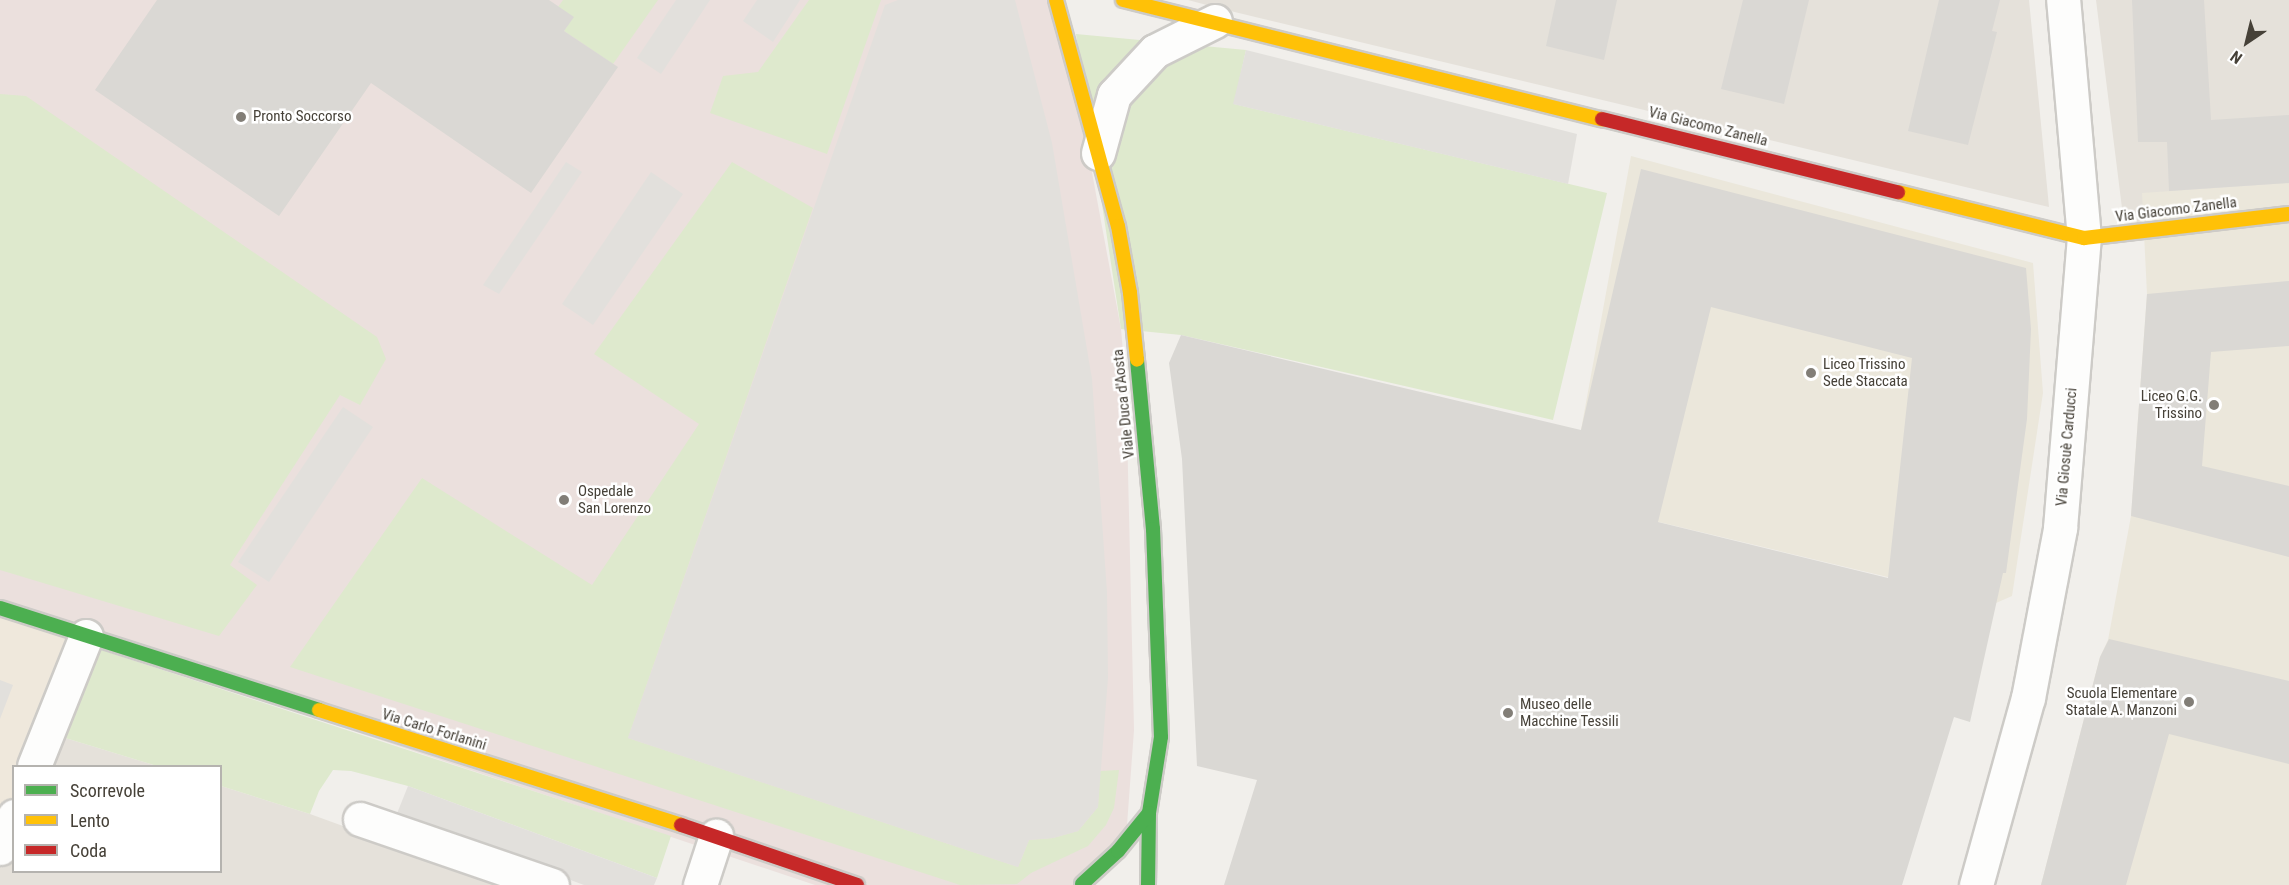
<!DOCTYPE html>
<html>
<head>
<meta charset="utf-8">
<style>
	body { margin:0 }
	#map { position:relative; width:2289px; height:885px; overflow:hidden; background:#f1efeb; font-family:"Roboto Condensed",sans-serif }
	div>[style] { position:absolute }
	.residential>* { inset:0; background:#e5e1da }
	.commercial>* { inset:0; background:#efe8dc }
	.education>* { inset:0; background:#ebe7db }
	.medical>* { inset:0; background:#ebe0dd }
	.green>* { inset:0; background:#dee9cd }
	.parking>* { inset:0; background:#e2e0dc }
	.building>* { inset:0; background:#dad8d4 }
	.roads { filter:drop-shadow(2px 0 #cdcbc7) drop-shadow(-2px 0 #cdcbc7) drop-shadow(0 2px #cdcbc7) drop-shadow(0 -2px #cdcbc7) }
	.street>* { height:33px; margin:-16.5px; padding:0 16.5px; transform-origin:16.5px; border-radius:16.5px; background:#fdfdfc }
	.fast>* { height:14px; margin:-7px; padding:0 7px; transform-origin:7px; border-radius:7px; background:#4caf50 }
	.slow>* { height:14px; margin:-7px; padding:0 7px; transform-origin:7px; border-radius:7px; background:#ffc107 }
	.jam>* { height:14px; margin:-7px; padding:0 7px; transform-origin:7px; border-radius:7px; background:#c62828 }
	.dots>* { width:16px; height:16px; translate:-50% -50%; box-sizing:border-box; border:3px solid #fff; border-radius:50% }
	span { translate:-50% -50%; white-space:nowrap; text-align:center; line-height:1.15; -webkit-text-stroke:5px #fff; paint-order:stroke }
	.poi-label { font-size:15px; color:#464138 }
	.left { translate:0 -50%; text-align:left }
	.right { translate:-100% -50%; text-align:right }
	.street-label { font-size:15px; color:#464138 }
	.legend { position:absolute; left:12px; top:765px; width:210px; height:108px; box-sizing:border-box; background:#fff; border:2px solid #b5b3af; margin:0; padding:8px 10px; list-style:none; font-size:18px; color:#464138 }
	.legend li { display:flex; align-items:center; gap:12px; height:30px }
	.legend b { width:30px; border:2px solid #b5b3af }
	.north { position:absolute; left:2217px; top:12px; width:60px; height:60px; -webkit-text-stroke:4px #fff; paint-order:stroke; rotate:215deg; font-size:16px; font-weight:700; line-height:24px; text-align:center; color:#464138 }
	.north::after { content:''; display:block; margin:auto; width:21px; height:27px; background:#464138; clip-path:polygon(50% 0,100% 100%,50% 72%,0 100%) }
</style>
</head>
<body>
<div id="map">
	<div class="residential">
		<div style="clip-path:polygon(1188px 0,2029px 0,2049px 207px,1218px 8px)"></div>
		<div style="clip-path:polygon(2096px 0,2289px 0,2289px 216px,2125px 232px)"></div>
		<div style="clip-path:polygon(49px 733px,157px 766px,35px 766px)"></div>
		<div style="clip-path:polygon(221px 786px,310px 814px,505px 885px,0 885px,0 849px,13px 817px,14px 872px,220px 872px)"></div>
	</div>
	<div class="commercial">
		<div style="clip-path:polygon(0 613px,86px 645px,35px 766px,14px 766px,13px 817px,0 849px)"></div>
	</div>
	<div class="education">
		<div style="clip-path:polygon(1631px 156px,2033px 263px,2043px 393px,2012px 596px,1996px 603px,1563px 499px,1581px 430px)"></div>
		<div style="clip-path:polygon(2289px 183px,2289px 885px,2041px 885px,2100px 657px,2108px 640px,2131px 516px,2147px 294px,2142px 193px)"></div>
	</div>
	<div class="medical">
		<div style="clip-path:polygon(0 0,1060px 0,1121px 329px,1126px 386px,1134px 730px,1125px 852px,1087px 885px,815px 885px,0 613px)"></div>
	</div>
	<div class="green">
		<div style="clip-path:polygon(563px 0,658px 0,613px 64px,564px 31px,573px 17px,558px 7px)"></div>
		<div style="clip-path:polygon(809px 0,881px 0,827px 154px,710px 113px,723px 76px,758px 72px)"></div>
		<div style="clip-path:polygon(1076px 34px,1246px 50px,1234px 104px,1607px 193px,1553px 420px,1181px 335px,1121px 329px)"></div>
		<div style="clip-path:polygon(0 94px,26px 96px,377px 337px,386px 359px,360px 405px,340px 395px,230px 565px,257px 585px,219px 636px,0 570px)"></div>
		<div style="clip-path:polygon(732px 162px,813px 208px,628px 738px,1018px 867px,1029px 840px,1053px 838px,1078px 831px,1098px 807px,1100px 771px,1119px 770px,1114px 808px,1106px 825px,1088px 846px,1031px 873px,1017px 884px,960px 885px,290px 667px,422px 478px,592px 585px,699px 424px,594px 354px)"></div>
		<div style="clip-path:polygon(86px 645px,671px 836px,657px 878px,408px 786px,351px 771px,333px 770px,319px 791px,310px 814px,221px 786px,220px 766px,157px 766px,49px 733px)"></div>
	</div>
	<div class="parking">
		<div style="clip-path:polygon(676px 0,710px 0,661px 74px,637px 58px)"></div>
		<div style="clip-path:polygon(757px 0,800px 0,773px 42px,743px 21px)"></div>
		<div style="clip-path:polygon(898px 0,1015px 0,1052px 143px,1092px 379px,1107px 592px,1108px 678px,1098px 807px,1078px 831px,1053px 838px,1029px 840px,1018px 867px,628px 738px,885px 5px)"></div>
		<div style="clip-path:polygon(1246px 50px,1577px 134px,1568px 184px,1233px 104px)"></div>
		<div style="clip-path:polygon(566px 162px,582px 172px,499px 294px,483px 285px)"></div>
		<div style="clip-path:polygon(651px 172px,683px 194px,593px 325px,562px 304px)"></div>
		<div style="clip-path:polygon(343px 407px,373px 427px,269px 582px,238px 562px)"></div>
		<div style="clip-path:polygon(0 680px,13px 685px,0 719px)"></div>
		<div style="clip-path:polygon(408px 786px,657px 878px,654px 885px,584px 885px,396px 816px)"></div>
	</div>
	<div class="building">
		<div style="clip-path:polygon(157px 0,549px 0,574px 17px,564px 31px,618px 67px,531px 193px,371px 83px,279px 216px,95px 90px)"></div>
		<div style="clip-path:polygon(1556px 0,1617px 0,1604px 60px,1546px 46px)"></div>
		<div style="clip-path:polygon(1743px 0,1809px 0,1784px 104px,1721px 89px)"></div>
		<div style="clip-path:polygon(1939px 0,2000px 0,1992px 31px,1997px 32px,1968px 145px,1908px 131px)"></div>
		<div style="clip-path:polygon(2132px 0,2204px 0,2211px 120px,2289px 115px,2289px 183px,2169px 191px,2167px 142px,2138px 142px)"></div>
		<div style="clip-path:polygon(evenodd,1641px 169px,2026px 268px,2031px 329px,2027px 419px,2006px 573px,2003px 573px,1970px 722px,1954px 717px,1902px 885px,1224px 885px,1257px 780px,1197px 766px,1182px 459px,1169px 363px,1181px 335px,1581px 430px,1641px 169px,1711px 307px,1912px 358px,1888px 578px,1658px 522px,1711px 307px)"></div>
		<div style="clip-path:polygon(2289px 281px,2289px 346px,2211px 352px,2202px 466px,2289px 486px,2289px 557px,2131px 516px,2147px 294px)"></div>
		<div style="clip-path:polygon(2109px 639px,2289px 681px,2289px 764px,2169px 734px,2126px 885px,2041px 885px,2100px 657px)"></div>
	</div>
	<div class="roads">
		<div class="street">
			<div style="left:1098px;top:153px;width:60px;rotate:-74.6deg"></div>
			<div style="left:1114px;top:95px;width:60px;rotate:-47deg"></div>
			<div style="left:1155px;top:51px;width:67px;rotate:-26.6deg"></div>
			<div style="left:34px;top:766px;width:140px;rotate:-68.2deg"></div>
			<div style="left:360px;top:819px;width:203px;rotate:19deg"></div>
			<div style="left:0;top:848px;width:35px;rotate:-66deg"></div>
			<div style="left:700px;top:885px;width:52px;rotate:-71.9deg"></div>
			<div style="left:1976px;top:885px;width:194px;rotate:-74.5deg"></div>
			<div style="left:2028px;top:698px;width:173px;rotate:-79.3deg"></div>
			<div style="left:2060px;top:528px;width:291px;rotate:-85.3deg"></div>
			<div style="left:2084px;top:238px;width:239px;rotate:-95deg"></div>
		</div>
		<div class="fast">
			<div style="left:1137px;top:360px;width:170px;rotate:84.6deg"></div>
			<div style="left:1153px;top:529px;width:208px;rotate:87.8deg"></div>
			<div style="left:1161px;top:737px;width:77px;rotate:99deg"></div>
			<div style="left:1149px;top:813px;width:72px;rotate:90.8deg"></div>
			<div style="left:0;top:608px;width:335px;rotate:17.7deg"></div>
			<div style="left:1082px;top:884px;width:49px;rotate:-42.5deg"></div>
			<div style="left:1118px;top:851px;width:49px;rotate:-50.8deg"></div>
		</div>
		<div class="slow">
			<div style="left:1056px;top:0;width:234px;rotate:74.7deg"></div>
			<div style="left:1118px;top:226px;width:68px;rotate:79.8deg"></div>
			<div style="left:1130px;top:293px;width:67px;rotate:84deg"></div>
			<div style="left:1123px;top:0;width:494px;rotate:14deg"></div>
			<div style="left:1898px;top:192px;width:192px;rotate:13.9deg"></div>
			<div style="left:2084px;top:238px;width:206px;rotate:-6.7deg"></div>
			<div style="left:319px;top:710px;width:380px;rotate:17.6deg"></div>
		</div>
		<div class="jam">
			<div style="left:1602px;top:119px;width:305px;rotate:13.9deg"></div>
			<div style="left:681px;top:825px;width:186px;rotate:18.8deg"></div>
		</div>
	</div>
	<div class="dots">
		<div style="left:241px;top:117px;background:#827e77"></div>
		<div style="left:1811px;top:373px;background:#827e77"></div>
		<div style="left:2214px;top:405px;background:#827e77"></div>
		<div style="left:564px;top:500px;background:#827e77"></div>
		<div style="left:2189px;top:702px;background:#827e77"></div>
		<div style="left:1508px;top:713px;background:#827e77"></div>
	</div>
	<div class="poi-label">
		<span class="left" style="left:253px;top:117px">Pronto Soccorso</span>
		<span class="left" style="left:1823px;top:373px">Liceo Trissino<br>Sede Staccata</span>
		<span class="right" style="left:2202px;top:405px">Liceo G.G.<br>Trissino</span>
		<span class="left" style="left:578px;top:500px">Ospedale<br>San Lorenzo</span>
		<span class="right" style="left:2177px;top:702px">Scuola Elementare<br>Statale A. Manzoni</span>
		<span class="left" style="left:1520px;top:713px">Museo delle<br>Macchine Tessili</span>
	</div>
	<div class="street-label">
		<span style="left:1708px;top:127px;rotate:14deg">Via Giacomo Zanella</span>
		<span style="left:2176px;top:210px;rotate:-7deg">Via Giacomo Zanella</span>
		<span style="left:1124px;top:404px;rotate:-96deg">Viale Duca d'Aosta</span>
		<span style="left:2067px;top:447px;rotate:-85deg">Via Giosuè Carducci</span>
		<span style="left:434px;top:730px;rotate:17deg">Via Carlo Forlanini</span>
	</div>
	<ul class="legend">
	<li><b style="height:8px;background:#4caf50"></b>Scorrevole</li>
	<li><b style="height:8px;background:#ffc107"></b>Lento</li>
	<li><b style="height:8px;background:#c62828"></b>Coda</li>
	</ul>
	<div class="north">N</div>
</div>
</body>
</html>
